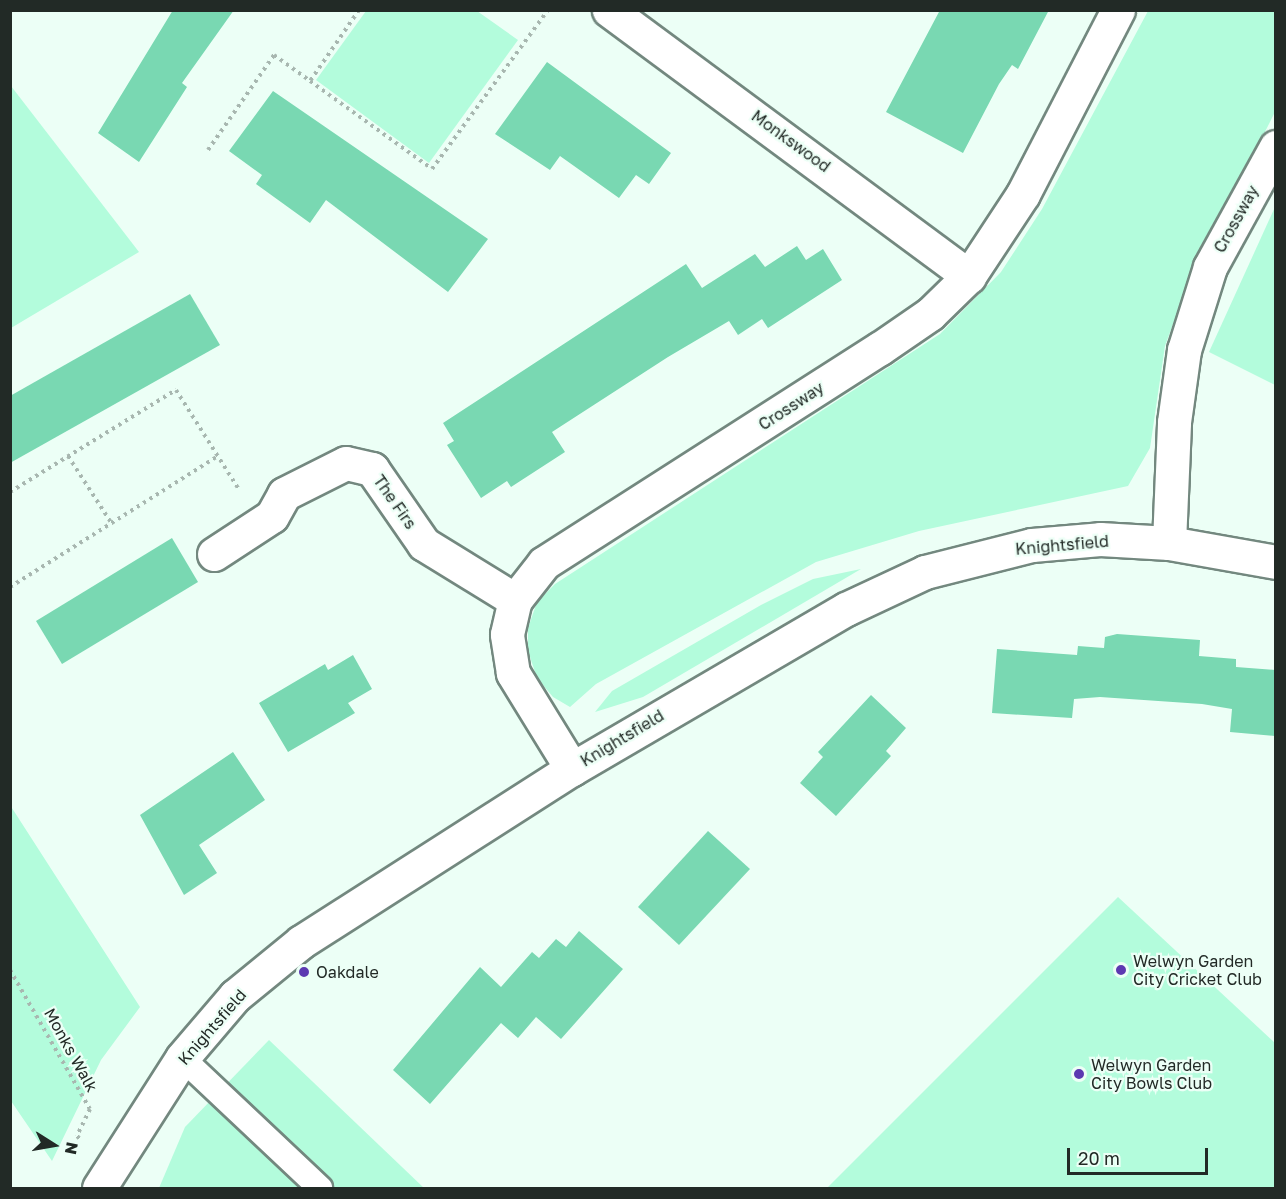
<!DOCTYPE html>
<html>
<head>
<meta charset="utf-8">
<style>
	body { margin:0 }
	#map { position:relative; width:1286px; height:1199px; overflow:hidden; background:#ecfff6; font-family:"Golos Text",sans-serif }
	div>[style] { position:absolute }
	.green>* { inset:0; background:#b3fcdc }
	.building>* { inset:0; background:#79d8b2 }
	.path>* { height:4px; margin-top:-2px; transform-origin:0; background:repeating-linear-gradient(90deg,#a8b7b0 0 3px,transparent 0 7.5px) }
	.roads { filter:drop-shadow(2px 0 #73887f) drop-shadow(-2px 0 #73887f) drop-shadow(0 2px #73887f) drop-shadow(0 -2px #73887f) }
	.service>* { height:24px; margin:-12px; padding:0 12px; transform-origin:12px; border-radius:12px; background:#fff }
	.minor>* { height:33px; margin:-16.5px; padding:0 16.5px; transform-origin:16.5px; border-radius:16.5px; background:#fff }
	.tertiary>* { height:33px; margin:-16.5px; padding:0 16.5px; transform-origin:16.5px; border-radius:16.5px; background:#fff }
	.dots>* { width:16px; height:16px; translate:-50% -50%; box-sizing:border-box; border:3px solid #ecfff6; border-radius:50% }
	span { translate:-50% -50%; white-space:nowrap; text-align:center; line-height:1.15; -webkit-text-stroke:4.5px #ecfff6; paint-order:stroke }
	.street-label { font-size:16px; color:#222a26 }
	.poi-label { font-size:16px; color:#222a26 }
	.left { translate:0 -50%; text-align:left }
	.frame { position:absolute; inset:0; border:12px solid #222a26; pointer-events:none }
	.north { position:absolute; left:24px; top:1115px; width:60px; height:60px; -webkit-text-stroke:4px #ecfff6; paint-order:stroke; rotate:101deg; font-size:16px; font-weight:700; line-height:24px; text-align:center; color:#222a26 }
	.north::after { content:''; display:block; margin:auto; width:21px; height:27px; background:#222a26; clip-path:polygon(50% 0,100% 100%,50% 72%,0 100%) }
	.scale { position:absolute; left:1067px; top:1148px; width:141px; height:27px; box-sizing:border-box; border:3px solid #222a26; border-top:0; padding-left:8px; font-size:18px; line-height:21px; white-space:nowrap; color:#222a26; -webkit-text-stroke:4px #ecfff6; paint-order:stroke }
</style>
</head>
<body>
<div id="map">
	<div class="green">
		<div style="clip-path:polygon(366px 11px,477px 11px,518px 40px,429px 163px,316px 80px)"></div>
		<div style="clip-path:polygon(1148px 11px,1275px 11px,1275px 112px,1188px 283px,1165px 346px,1150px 448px,1128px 486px,919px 531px,816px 562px,596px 684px,570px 707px,553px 697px,537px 678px,528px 651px,528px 628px,537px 602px,555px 584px,940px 334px,1001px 272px,1042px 209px)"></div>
		<div style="clip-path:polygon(11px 86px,139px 252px,11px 328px,10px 328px)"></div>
		<div style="clip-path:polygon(1275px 207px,1275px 385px,1209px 352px)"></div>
		<div style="clip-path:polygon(861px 569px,643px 697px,595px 712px,612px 691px,761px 605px,813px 579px)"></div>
		<div style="clip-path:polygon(10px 805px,140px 1007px,101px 1060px,52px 1161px,11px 1101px)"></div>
		<div style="clip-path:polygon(1118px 897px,1275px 1043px,1275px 1188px,827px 1188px)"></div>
		<div style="clip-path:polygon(269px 1040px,424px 1188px,159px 1188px,185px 1127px)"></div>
	</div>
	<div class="building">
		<div style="clip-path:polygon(173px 10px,234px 10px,182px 83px,187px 87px,139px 162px,98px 133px)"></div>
		<div style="clip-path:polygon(940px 10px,1049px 10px,1018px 69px,1012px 65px,999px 84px,963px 153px,886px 112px)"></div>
		<div style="clip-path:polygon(547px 62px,671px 153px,649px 184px,636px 175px,619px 198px,560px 156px,550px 170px,495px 134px)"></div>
		<div style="clip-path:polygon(273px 91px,488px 239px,448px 292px,326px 200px,310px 223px,256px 184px,262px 175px,229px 151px)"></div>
		<div style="clip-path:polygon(797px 246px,806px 260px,823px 249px,842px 280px,768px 328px,762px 319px,738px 335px,729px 321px,668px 357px,552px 432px,565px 452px,511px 487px,507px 481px,481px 498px,447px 445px,454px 441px,443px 423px,686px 264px,702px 288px,755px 254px,765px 267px)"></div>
		<div style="clip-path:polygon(190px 294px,220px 345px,10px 463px,10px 396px)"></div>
		<div style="clip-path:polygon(172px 538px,198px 582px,62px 664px,36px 621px)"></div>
		<div style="clip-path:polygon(1117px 634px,1200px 640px,1199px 656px,1236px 659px,1236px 667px,1275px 670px,1275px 736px,1230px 732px,1232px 709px,1202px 704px,1100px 697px,1074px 699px,1072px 718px,992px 713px,997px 649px,1077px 655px,1078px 646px,1104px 648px,1105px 637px)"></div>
		<div style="clip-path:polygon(353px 655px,372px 689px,348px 703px,355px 713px,288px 752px,259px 703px,325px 664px,328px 670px)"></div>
		<div style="clip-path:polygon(871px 695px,906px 728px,886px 751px,891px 756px,836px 816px,800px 783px,823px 757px,818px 752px)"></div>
		<div style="clip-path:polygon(233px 752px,265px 800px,199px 845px,217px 873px,184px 895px,140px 815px)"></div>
		<div style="clip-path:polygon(708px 831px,750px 869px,679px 945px,638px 907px)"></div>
		<div style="clip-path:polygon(579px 931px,623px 969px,561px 1039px,536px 1017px,518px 1038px,501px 1023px,430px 1104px,393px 1070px,480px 967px,501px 987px,532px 952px,539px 958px,556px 939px,566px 947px)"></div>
	</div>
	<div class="path">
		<div style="left:359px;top:10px;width:86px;rotate:124.6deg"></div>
		<div style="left:310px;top:81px;width:150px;rotate:35.8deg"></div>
		<div style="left:432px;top:169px;width:197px;rotate:-53.9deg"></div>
		<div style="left:208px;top:150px;width:116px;rotate:-55.2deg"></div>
		<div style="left:274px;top:55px;width:44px;rotate:35.8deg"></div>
		<div style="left:68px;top:456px;width:81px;rotate:57.1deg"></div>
		<div style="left:10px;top:492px;width:195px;rotate:-31.6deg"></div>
		<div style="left:176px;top:390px;width:116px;rotate:57.7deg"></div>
		<div style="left:10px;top:587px;width:246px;rotate:-32.2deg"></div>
		<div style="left:10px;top:970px;width:160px;rotate:60.1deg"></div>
		<div style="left:90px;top:1109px;width:30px;rotate:116deg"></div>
		<div style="left:77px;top:1136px;width:6px;rotate:45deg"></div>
	</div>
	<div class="roads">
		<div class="service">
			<div style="left:182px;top:1058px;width:190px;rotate:43.3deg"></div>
		</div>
		<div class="minor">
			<div style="left:609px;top:10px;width:448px;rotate:36.5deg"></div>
			<div style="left:1169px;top:543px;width:121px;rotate:-87.6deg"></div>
			<div style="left:1174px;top:422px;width:73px;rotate:-82.1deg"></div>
			<div style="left:1184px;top:350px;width:87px;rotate:-72.6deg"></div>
			<div style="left:1210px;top:267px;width:137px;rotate:-61.2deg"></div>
			<div style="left:214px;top:554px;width:69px;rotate:-33.2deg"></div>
			<div style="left:272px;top:516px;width:25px;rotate:-61deg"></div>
			<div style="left:284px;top:494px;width:69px;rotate:-26.6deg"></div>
			<div style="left:346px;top:463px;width:27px;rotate:13deg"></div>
			<div style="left:372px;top:469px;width:91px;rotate:55.3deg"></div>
			<div style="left:424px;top:544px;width:107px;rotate:31.6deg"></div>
			<div style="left:572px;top:769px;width:113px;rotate:-121.6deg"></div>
			<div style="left:513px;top:673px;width:39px;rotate:-99deg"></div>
			<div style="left:507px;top:634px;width:35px;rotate:-77deg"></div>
			<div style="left:515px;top:600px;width:47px;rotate:-51.9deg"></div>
			<div style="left:544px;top:563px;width:398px;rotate:-32.6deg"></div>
			<div style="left:879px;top:349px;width:62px;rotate:-34.5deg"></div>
			<div style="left:930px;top:314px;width:54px;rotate:-44.3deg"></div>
			<div style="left:969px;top:276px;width:98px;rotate:-56.6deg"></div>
			<div style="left:1023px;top:194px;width:207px;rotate:-62.7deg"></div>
		</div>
		<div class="tertiary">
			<div style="left:99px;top:1188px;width:154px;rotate:-57.4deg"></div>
			<div style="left:182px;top:1058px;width:82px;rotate:-49.5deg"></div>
			<div style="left:235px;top:996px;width:85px;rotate:-39.3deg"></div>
			<div style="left:301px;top:942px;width:322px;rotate:-32.6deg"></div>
			<div style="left:572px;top:769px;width:317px;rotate:-30.3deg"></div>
			<div style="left:846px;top:609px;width:87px;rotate:-25.1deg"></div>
			<div style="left:925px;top:572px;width:110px;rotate:-14.2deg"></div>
			<div style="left:1032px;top:545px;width:68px;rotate:-5deg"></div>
			<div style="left:1100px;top:539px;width:69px;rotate:3.3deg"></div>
			<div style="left:1169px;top:543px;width:109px;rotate:10.1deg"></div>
		</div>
	</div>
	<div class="dots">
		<div style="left:1121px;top:970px;background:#5c39b1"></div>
		<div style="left:304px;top:972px;background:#5c39b1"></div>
		<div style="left:1079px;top:1074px;background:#5c39b1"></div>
	</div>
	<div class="street-label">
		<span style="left:791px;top:141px;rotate:36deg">Monkswood</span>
		<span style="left:1236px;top:219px;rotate:-61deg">Crossway</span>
		<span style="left:791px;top:406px;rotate:-33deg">Crossway</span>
		<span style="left:395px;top:502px;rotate:55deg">The Firs</span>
		<span style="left:1062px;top:545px;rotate:-5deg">Knightsfield</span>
		<span style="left:622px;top:738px;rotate:-31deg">Knightsfield</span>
		<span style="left:212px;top:1027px;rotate:-49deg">Knightsfield</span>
		<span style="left:71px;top:1050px;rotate:61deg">Monks Walk</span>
	</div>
	<div class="poi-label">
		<span class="left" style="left:1133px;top:970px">Welwyn Garden<br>City Cricket Club</span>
		<span class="left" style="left:316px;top:972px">Oakdale</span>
		<span class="left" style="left:1091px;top:1074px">Welwyn Garden<br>City Bowls Club</span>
	</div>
	<div class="frame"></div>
	<div class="north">N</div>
	<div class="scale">20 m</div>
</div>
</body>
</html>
